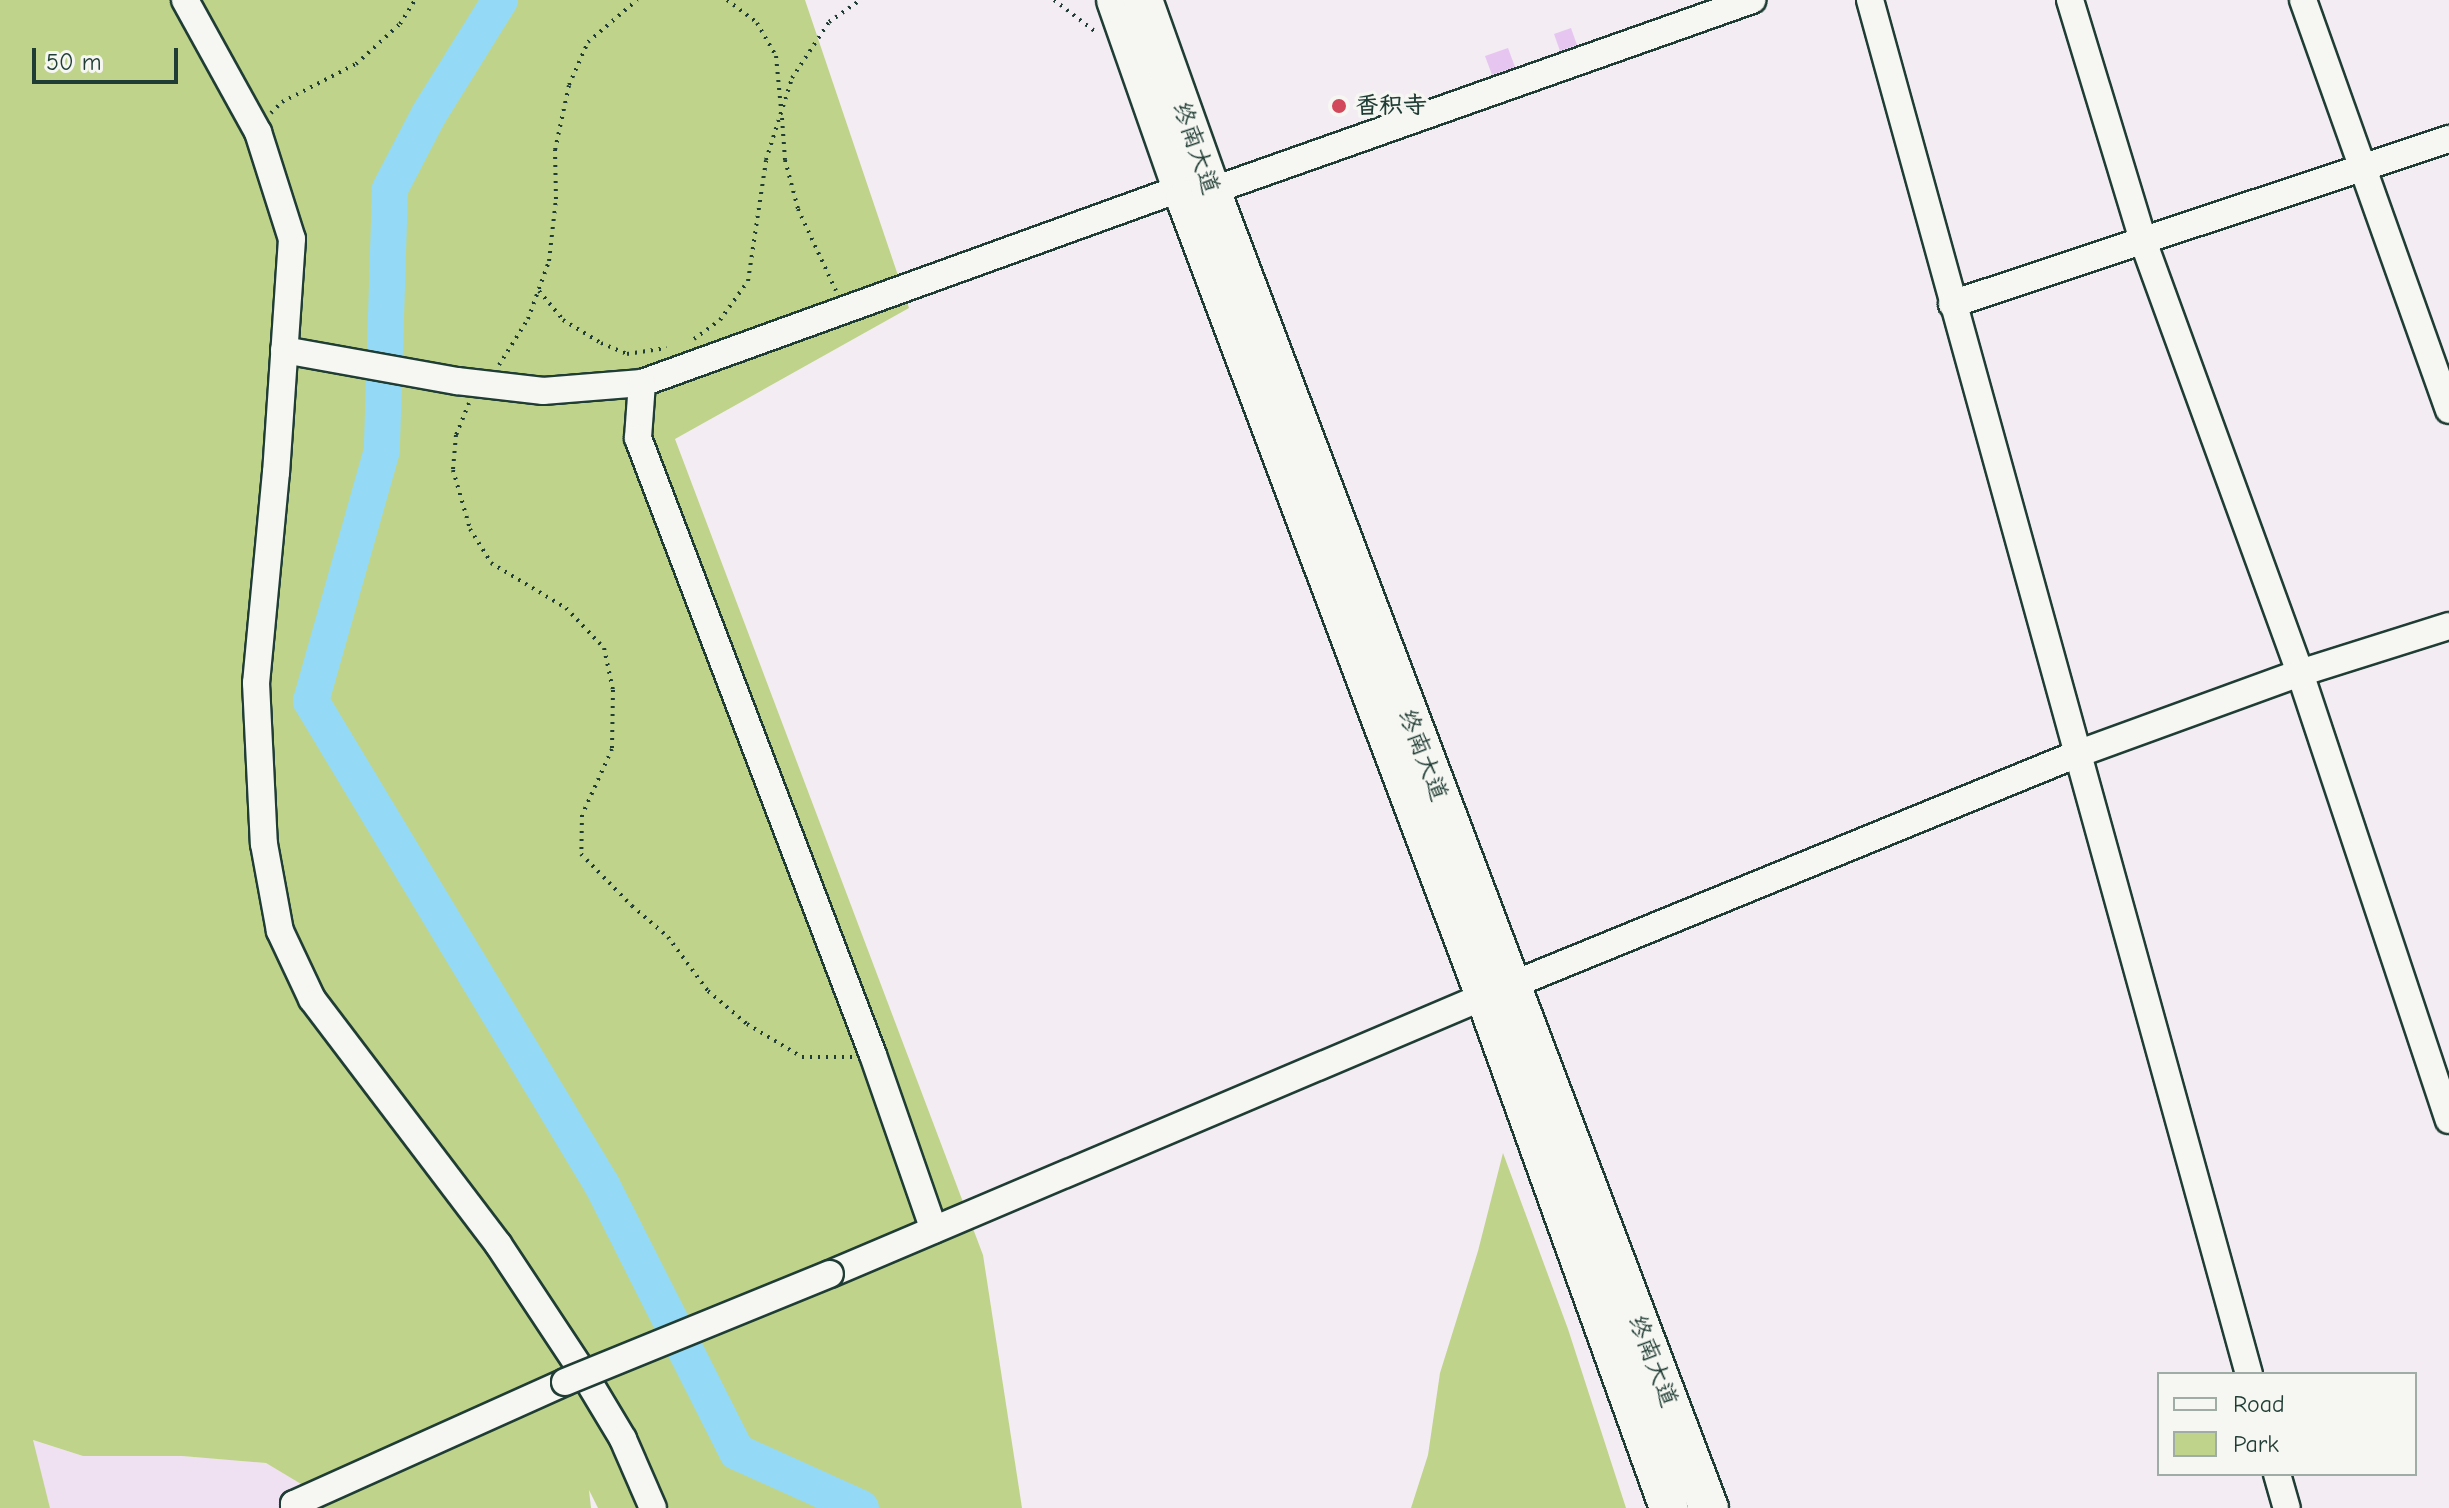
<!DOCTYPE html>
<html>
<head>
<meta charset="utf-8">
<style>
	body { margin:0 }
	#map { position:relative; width:2449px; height:1508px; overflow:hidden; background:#f3ecf2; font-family:"Comic Neue","LXGW WenKai TC",sans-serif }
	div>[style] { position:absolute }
	.built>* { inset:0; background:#efe0f2 }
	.green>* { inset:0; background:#bfd48a }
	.river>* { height:36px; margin:-18px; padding:0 18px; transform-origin:18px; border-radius:18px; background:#94daf6 }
	.building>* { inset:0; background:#e7c5f1 }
	.path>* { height:4px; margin-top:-2px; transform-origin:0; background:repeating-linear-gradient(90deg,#1f3d34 0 2px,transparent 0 8px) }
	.roads { filter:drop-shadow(2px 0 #1f3d34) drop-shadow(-2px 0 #1f3d34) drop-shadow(0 2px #1f3d34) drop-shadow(0 -2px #1f3d34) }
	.minor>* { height:26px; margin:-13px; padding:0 13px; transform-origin:13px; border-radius:13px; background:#f6f6f2 }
	.highway>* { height:38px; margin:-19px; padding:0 19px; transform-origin:19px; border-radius:19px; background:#f6f6f2 }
	.bridges { filter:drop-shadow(2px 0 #1f3d34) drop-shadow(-2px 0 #1f3d34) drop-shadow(0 2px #1f3d34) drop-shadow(0 -2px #1f3d34) }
	.minor-bridge>* { height:26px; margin:-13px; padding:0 13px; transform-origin:13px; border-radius:13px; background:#f6f6f2 }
	.dots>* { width:22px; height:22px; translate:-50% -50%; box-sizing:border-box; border:4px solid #f6f6f2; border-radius:50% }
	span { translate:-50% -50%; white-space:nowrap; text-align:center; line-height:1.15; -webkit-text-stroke:7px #f6f6f2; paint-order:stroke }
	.poi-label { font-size:24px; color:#1f3d34; font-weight:700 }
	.left { translate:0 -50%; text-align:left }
	.street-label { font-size:24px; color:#1f3d34 }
	.legend { position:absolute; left:2157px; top:1372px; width:260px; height:104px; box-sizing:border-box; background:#f6f6f2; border:2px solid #a0aca6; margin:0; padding:10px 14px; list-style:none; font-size:24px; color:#1f3d34 }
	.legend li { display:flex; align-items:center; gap:16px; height:40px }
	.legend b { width:40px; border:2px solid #a0aca6 }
	.scale { position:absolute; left:32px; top:48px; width:146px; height:36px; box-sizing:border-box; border:4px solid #1f3d34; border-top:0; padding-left:10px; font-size:24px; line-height:28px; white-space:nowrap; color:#1f3d34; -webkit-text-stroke:6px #f6f6f2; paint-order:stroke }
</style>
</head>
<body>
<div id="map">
	<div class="built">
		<div style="clip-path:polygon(32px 1440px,83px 1456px,182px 1456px,266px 1463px,301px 1484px,300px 1508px,50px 1508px)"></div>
	</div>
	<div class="green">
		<div style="clip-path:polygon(0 0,805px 0,909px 308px,675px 439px,983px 1255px,1022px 1508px,598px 1508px,589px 1490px,591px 1508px,300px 1508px,301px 1484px,266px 1463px,182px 1456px,83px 1456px,33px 1440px,50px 1508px,0 1508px)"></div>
		<div style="clip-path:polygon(1503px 1153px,1568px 1329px,1626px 1508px,1411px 1508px,1428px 1455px,1440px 1373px,1478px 1251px)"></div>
	</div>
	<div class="river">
		<div style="left:500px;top:0;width:134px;rotate:121.9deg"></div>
		<div style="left:429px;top:114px;width:85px;rotate:117.5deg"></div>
		<div style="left:390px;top:189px;width:261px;rotate:91.8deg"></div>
		<div style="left:382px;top:450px;width:261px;rotate:105.8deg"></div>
		<div style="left:311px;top:701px;width:565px;rotate:58.98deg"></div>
		<div style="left:602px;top:1185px;width:299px;rotate:63.2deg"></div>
		<div style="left:737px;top:1452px;width:136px;rotate:24.3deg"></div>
	</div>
	<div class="building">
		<div style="clip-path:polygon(1571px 28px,1577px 45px,1560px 51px,1554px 34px)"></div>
		<div style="clip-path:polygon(1508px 48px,1515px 67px,1492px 75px,1485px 56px)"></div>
	</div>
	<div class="path">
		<div style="left:727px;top:0;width:38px;rotate:37deg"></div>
		<div style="left:757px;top:23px;width:38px;rotate:60deg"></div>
		<div style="left:776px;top:56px;width:53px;rotate:84.6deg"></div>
		<div style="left:1054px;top:0;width:54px;rotate:37.5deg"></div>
		<div style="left:271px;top:113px;width:16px;rotate:-45deg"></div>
		<div style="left:282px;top:102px;width:83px;rotate:-27.2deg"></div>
		<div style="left:356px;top:64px;width:59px;rotate:-42.3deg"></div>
		<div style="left:400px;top:24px;width:28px;rotate:-58deg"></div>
		<div style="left:782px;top:118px;width:42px;rotate:85.9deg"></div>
		<div style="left:785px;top:160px;width:51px;rotate:75.1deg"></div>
		<div style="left:798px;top:209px;width:90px;rotate:65.1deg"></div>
		<div style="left:539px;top:291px;width:38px;rotate:50deg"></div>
		<div style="left:563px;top:320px;width:44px;rotate:31.2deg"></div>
		<div style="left:601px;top:343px;width:28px;rotate:23deg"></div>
		<div style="left:627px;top:354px;width:40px;rotate:-8.5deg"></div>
		<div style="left:694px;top:339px;width:32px;rotate:-36deg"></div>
		<div style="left:720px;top:320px;width:48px;rotate:-54.3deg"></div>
		<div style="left:748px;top:281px;width:122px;rotate:-81.5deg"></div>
		<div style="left:766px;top:160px;width:86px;rotate:-72.4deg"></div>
		<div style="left:792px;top:78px;width:67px;rotate:-56.5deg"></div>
		<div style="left:829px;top:22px;width:38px;rotate:-35deg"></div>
		<div style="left:499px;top:365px;width:54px;rotate:-57.8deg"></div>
		<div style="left:528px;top:319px;width:62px;rotate:-70.1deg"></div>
		<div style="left:549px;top:261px;width:62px;rotate:-83.6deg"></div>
		<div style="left:556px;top:199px;width:49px;rotate:-91.2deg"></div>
		<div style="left:555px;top:150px;width:66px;rotate:-77.8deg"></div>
		<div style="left:569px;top:85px;width:47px;rotate:-66.2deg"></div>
		<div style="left:588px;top:42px;width:65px;rotate:-40.6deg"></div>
		<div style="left:469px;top:403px;width:35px;rotate:112deg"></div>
		<div style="left:456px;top:435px;width:35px;rotate:95deg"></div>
		<div style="left:453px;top:470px;width:61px;rotate:73.9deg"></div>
		<div style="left:470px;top:529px;width:40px;rotate:58deg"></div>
		<div style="left:491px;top:563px;width:87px;rotate:31deg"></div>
		<div style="left:566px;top:608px;width:55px;rotate:46.5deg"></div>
		<div style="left:604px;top:648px;width:43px;rotate:77.9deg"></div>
		<div style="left:613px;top:690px;width:59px;rotate:91deg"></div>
		<div style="left:612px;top:749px;width:72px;rotate:114.4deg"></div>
		<div style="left:582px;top:815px;width:39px;rotate:91deg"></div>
		<div style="left:581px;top:854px;width:73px;rotate:45.6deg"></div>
		<div style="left:632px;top:906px;width:48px;rotate:40.7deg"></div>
		<div style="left:668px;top:937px;width:67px;rotate:53.5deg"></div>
		<div style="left:708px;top:991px;width:51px;rotate:40.2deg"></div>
		<div style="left:747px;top:1024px;width:64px;rotate:31deg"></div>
		<div style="left:802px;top:1057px;width:50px"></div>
	</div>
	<div class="roads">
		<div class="minor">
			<div style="left:185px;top:0;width:151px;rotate:61.1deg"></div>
			<div style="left:258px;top:132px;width:112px;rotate:72.4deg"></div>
			<div style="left:292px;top:239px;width:234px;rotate:93.9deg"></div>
			<div style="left:276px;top:472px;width:212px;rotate:95.4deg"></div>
			<div style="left:256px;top:683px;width:161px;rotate:87.2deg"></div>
			<div style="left:264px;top:844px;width:88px;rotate:79.6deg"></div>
			<div style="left:280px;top:931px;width:75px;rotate:64.8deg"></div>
			<div style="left:312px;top:999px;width:308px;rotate:52.8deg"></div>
			<div style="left:498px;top:1244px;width:156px;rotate:56.5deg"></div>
			<div style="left:584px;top:1374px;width:76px;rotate:59deg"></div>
			<div style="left:623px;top:1439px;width:75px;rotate:66.5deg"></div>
			<div style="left:1870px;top:0;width:1425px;rotate:74.58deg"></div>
			<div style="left:2070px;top:0;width:252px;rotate:73.1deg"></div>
			<div style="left:2143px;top:241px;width:460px;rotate:70deg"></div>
			<div style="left:2300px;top:673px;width:471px;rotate:71.6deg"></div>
			<div style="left:2303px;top:0;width:435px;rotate:70.4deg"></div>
			<div style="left:1197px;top:196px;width:589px;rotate:-19.45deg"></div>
			<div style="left:1952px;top:304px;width:524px;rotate:-18.37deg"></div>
			<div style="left:284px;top:350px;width:176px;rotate:10.2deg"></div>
			<div style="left:457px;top:381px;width:87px;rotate:6.6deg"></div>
			<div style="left:543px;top:391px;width:99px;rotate:-4.6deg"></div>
			<div style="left:642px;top:383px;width:574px;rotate:-19.86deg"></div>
			<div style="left:642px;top:383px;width:55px;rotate:94.2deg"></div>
			<div style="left:638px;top:438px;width:660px;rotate:69.15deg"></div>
			<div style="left:873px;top:1055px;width:185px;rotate:70.8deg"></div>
			<div style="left:830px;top:1274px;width:712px;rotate:-23deg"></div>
			<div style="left:1485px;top:996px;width:640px;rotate:-22.23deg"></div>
			<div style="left:2077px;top:754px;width:237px;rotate:-20deg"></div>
			<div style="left:2300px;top:673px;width:156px;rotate:-17.5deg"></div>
			<div style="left:2277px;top:1474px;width:35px;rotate:74deg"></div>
			<div style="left:294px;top:1508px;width:4px;rotate:-90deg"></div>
			<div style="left:294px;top:1504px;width:297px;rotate:-24.2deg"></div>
		</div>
		<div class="highway">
			<div style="left:1116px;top:0;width:212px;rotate:70.7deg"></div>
			<div style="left:1186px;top:200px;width:850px;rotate:69.41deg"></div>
			<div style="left:1485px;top:996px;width:544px;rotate:70.23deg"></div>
			<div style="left:1143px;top:0;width:203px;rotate:70.4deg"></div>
			<div style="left:1211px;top:191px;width:1408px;rotate:69.29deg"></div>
		</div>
	</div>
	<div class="bridges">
		<div class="minor-bridge">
			<div style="left:565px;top:1382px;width:286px;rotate:-22.2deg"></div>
		</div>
	</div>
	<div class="dots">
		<div style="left:1339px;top:106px;background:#d1495b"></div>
	</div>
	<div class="poi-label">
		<span class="left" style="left:1355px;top:106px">香积寺</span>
	</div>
	<div class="street-label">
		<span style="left:1196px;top:148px;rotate:71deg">终南大道</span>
		<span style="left:1423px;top:755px;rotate:69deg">终南大道</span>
		<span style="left:1653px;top:1361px;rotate:69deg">终南大道</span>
	</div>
	<ul class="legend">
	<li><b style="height:10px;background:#f6f6f2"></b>Road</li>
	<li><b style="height:22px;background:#bfd48a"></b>Park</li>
	</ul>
	<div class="scale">50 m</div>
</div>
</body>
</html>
